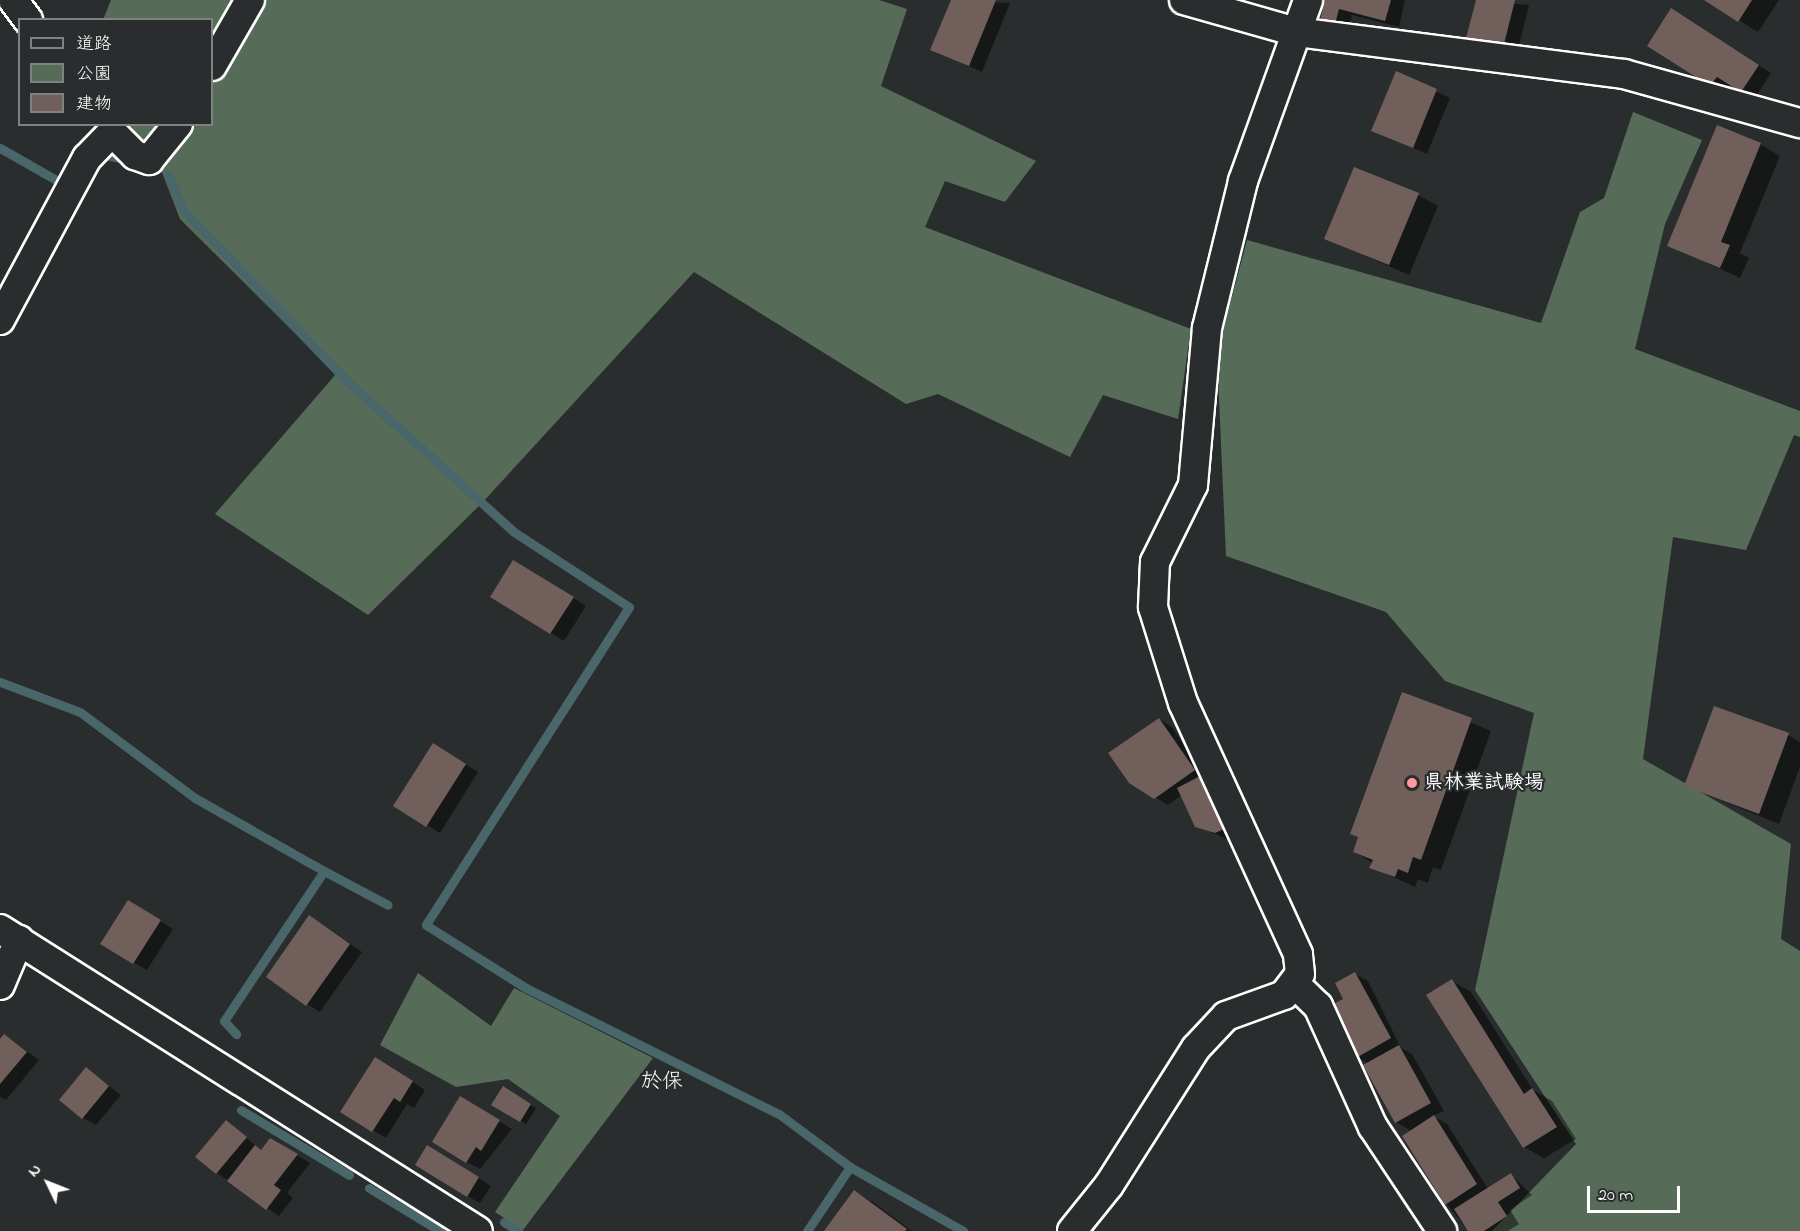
<!DOCTYPE html>
<html>
<head>
<meta charset="utf-8">
<style>
	body { margin:0 }
	#map { position:relative; width:1800px; height:1231px; overflow:hidden; background:#2a2d2e; font-family:"Indie Flower","Klee One",sans-serif }
	div>[style] { position:absolute }
	.green>* { inset:0; background:#566c58 }
	.shadow>* { inset:0; background:#0007 }
	.stream>* { height:9px; margin:-4.5px; padding:0 4.5px; transform-origin:4.5px; border-radius:4.5px; background:#49676a }
	.building>* { inset:0; background:#715f5b }
	.roads { filter:drop-shadow(2px 0 #fff) drop-shadow(-2px 0 #fff) drop-shadow(0 2px #fff) drop-shadow(0 -2px #fff) }
	.minor>* { height:28px; margin:-14px; padding:0 14px; transform-origin:14px; border-radius:14px; background:#2a2d2e }
	.dots>* { width:16px; height:16px; translate:-50% -50%; box-sizing:border-box; border:3px solid #2a2d2e; border-radius:50% }
	span { translate:-50% -50%; white-space:nowrap; text-align:center; line-height:1.15; -webkit-text-stroke:4.5px #2a2d2e; paint-order:stroke }
	.poi-label { font-size:20px; color:#fff; font-weight:700 }
	.left { translate:0 -50%; text-align:left }
	.neighbourhood-label { font-size:21px; color:#fff }
	.legend { position:absolute; left:18px; top:18px; width:195px; height:108px; box-sizing:border-box; background:#2a2d2e; border:2px solid #7f8182; margin:0; padding:8px 10px; list-style:none; font-size:18px; color:#fff }
	.legend li { display:flex; align-items:center; gap:12px; height:30px }
	.legend b { width:30px; border:2px solid #7f8182 }
	.north { position:absolute; left:18px; top:1153px; width:60px; height:60px; -webkit-text-stroke:4px #2a2d2e; paint-order:stroke; rotate:313deg; font-size:16px; font-weight:700; line-height:24px; text-align:center; color:#fff }
	.north::after { content:''; display:block; margin:auto; width:21px; height:27px; background:#fff; clip-path:polygon(50% 0,100% 100%,50% 72%,0 100%) }
	.scale { position:absolute; left:1587px; top:1186px; width:93px; height:27px; box-sizing:border-box; border:3px solid #fff; border-top:0; padding-left:8px; font-size:18px; line-height:21px; white-space:nowrap; color:#fff; -webkit-text-stroke:4px #2a2d2e; paint-order:stroke }
</style>
</head>
<body>
<div id="map">
	<div class="green">
		<div style="clip-path:polygon(111px 0,235px 0,212px 51px,212px 20px,103px 20px)"></div>
		<div style="clip-path:polygon(262px 0,879px 0,907px 9px,881px 86px,1036px 161px,1005px 202px,945px 181px,925px 227px,1191px 329px,1178px 419px,1103px 395px,1070px 457px,938px 394px,906px 404px,694px 272px,481px 504px,368px 615px,215px 514px,336px 374px,180px 219px,160px 167px,186px 125px,212px 124px,212px 82px)"></div>
		<div style="clip-path:polygon(1633px 112px,1702px 140px,1665px 224px,1635px 349px,1800px 411px,1800px 437px,1794px 435px,1746px 550px,1673px 537px,1643px 759px,1791px 844px,1781px 939px,1800px 951px,1800px 1231px,1492px 1231px,1576px 1144px,1475px 990px,1534px 713px,1445px 681px,1386px 612px,1226px 556px,1217px 353px,1247px 240px,1541px 323px,1580px 212px,1604px 198px)"></div>
		<div style="clip-path:polygon(120px 125px,166px 125px,149px 145px)"></div>
		<div style="clip-path:polygon(418px 973px,491px 1026px,514px 988px,653px 1058px,523px 1230px,495px 1212px,560px 1116px,508px 1079px,456px 1087px,380px 1045px)"></div>
	</div>
	<div class="shadow">
		<div style="clip-path:polygon(952px 0,1010px 3px,982px 72px,932px 49px)"></div>
		<div style="clip-path:polygon(1326px 0,1405px 0,1399px 27px,1352px 15px,1348px 31px,1335px 27px)"></div>
		<div style="clip-path:polygon(1478px 0,1529px 5px,1516px 58px,1480px 49px)"></div>
		<div style="clip-path:polygon(1706px 0,1779px 0,1758px 32px)"></div>
		<div style="clip-path:polygon(1685px 18px,1771px 73px,1755px 98px,1730px 84px,1724px 93px,1711px 85px)"></div>
		<div style="clip-path:polygon(1397px 73px,1450px 98px,1427px 154px,1373px 130px)"></div>
		<div style="clip-path:polygon(1760px 144px,1780px 156px,1740px 253px,1749px 258px,1740px 278px,1669px 245px)"></div>
		<div style="clip-path:polygon(1418px 195px,1438px 206px,1409px 275px,1326px 238px)"></div>
		<div style="clip-path:polygon(527px 569px,586px 606px,564px 641px,492px 597px)"></div>
		<div style="clip-path:polygon(1403px 694px,1491px 731px,1441px 870px,1433px 867px,1428px 883px,1418px 879px,1415px 887px,1371px 867px,1373px 863px,1354px 852px,1359px 838px,1352px 834px)"></div>
		<div style="clip-path:polygon(1159px 719px,1172px 727px,1241px 834px,1229px 840px,1197px 826px,1182px 795px,1168px 805px,1155px 797px)"></div>
		<div style="clip-path:polygon(1788px 735px,1800px 742px,1800px 767px,1779px 824px,1686px 786px)"></div>
		<div style="clip-path:polygon(447px 753px,478px 772px,440px 833px,427px 825px)"></div>
		<div style="clip-path:polygon(141px 909px,173px 929px,147px 970px,134px 963px)"></div>
		<div style="clip-path:polygon(323px 925px,362px 952px,320px 1012px,307px 1004px)"></div>
		<div style="clip-path:polygon(1355px 974px,1368px 981px,1401px 1048px,1412px 1054px,1444px 1111px,1433px 1116px,1447px 1124px,1488px 1189px,1511px 1175px,1532px 1195px,1510px 1210px,1519px 1224px,1508px 1231px,1469px 1231px,1446px 1203px,1411px 1131px,1396px 1122px,1369px 1064px,1357px 1057px,1346px 1000px)"></div>
		<div style="clip-path:polygon(1452px 981px,1471px 992px,1533px 1090px,1552px 1101px,1576px 1139px,1544px 1158px,1524px 1147px)"></div>
		<div style="clip-path:polygon(5px 1036px,39px 1060px,6px 1100px,0 1097px,0 1041px)"></div>
		<div style="clip-path:polygon(388px 1066px,425px 1090px,414px 1108px,407px 1104px,386px 1138px,342px 1112px)"></div>
		<div style="clip-path:polygon(86px 1069px,121px 1095px,96px 1125px,83px 1118px)"></div>
		<div style="clip-path:polygon(503px 1088px,536px 1108px,526px 1124px,493px 1104px)"></div>
		<div style="clip-path:polygon(474px 1105px,512px 1129px,480px 1169px,467px 1162px)"></div>
		<div style="clip-path:polygon(226px 1121px,262px 1151px,270px 1140px,310px 1163px,287px 1193px,293px 1198px,279px 1216px,217px 1173px)"></div>
		<div style="clip-path:polygon(441px 1154px,491px 1186px,480px 1203px,467px 1196px)"></div>
		<div style="clip-path:polygon(855px 1192px,874px 1203px,912px 1231px,825px 1231px)"></div>
	</div>
	<div class="stream">
		<div style="left:0;top:148px;width:67px;rotate:29.6deg"></div>
		<div style="left:100px;top:161px;width:7px;rotate:-56deg"></div>
		<div style="left:104px;top:155px;width:23px;rotate:10deg"></div>
		<div style="left:168px;top:175px;width:39px;rotate:66deg"></div>
		<div style="left:184px;top:211px;width:236px;rotate:46.2deg"></div>
		<div style="left:347px;top:381px;width:225px;rotate:42.1deg"></div>
		<div style="left:514px;top:532px;width:137px;rotate:33.1deg"></div>
		<div style="left:629px;top:607px;width:377px;rotate:122.6deg"></div>
		<div style="left:426px;top:925px;width:118px;rotate:32.2deg"></div>
		<div style="left:526px;top:988px;width:283px;rotate:26.5deg"></div>
		<div style="left:779px;top:1114px;width:89px;rotate:36.7deg"></div>
		<div style="left:850px;top:1167px;width:130px;rotate:29.5deg"></div>
		<div style="left:0;top:682px;width:85px;rotate:20.6deg"></div>
		<div style="left:80px;top:712px;width:144px;rotate:36.8deg"></div>
		<div style="left:195px;top:798px;width:148px;rotate:29.5deg"></div>
		<div style="left:324px;top:871px;width:180px;rotate:123.7deg"></div>
		<div style="left:224px;top:1021px;width:18px;rotate:47deg"></div>
		<div style="left:324px;top:871px;width:72px;rotate:28deg"></div>
		<div style="left:241px;top:1110px;width:126px;rotate:31deg"></div>
		<div style="left:369px;top:1188px;width:83px;rotate:31.2deg"></div>
		<div style="left:504px;top:1222px;width:17px;rotate:33deg"></div>
		<div style="left:807px;top:1231px;width:77px;rotate:-56.1deg"></div>
	</div>
	<div class="building">
		<div style="clip-path:polygon(951px 0,996px 0,969px 66px,930px 50px)"></div>
		<div style="clip-path:polygon(1325px 0,1391px 0,1385px 21px,1339px 9px,1335px 24px,1320px 21px)"></div>
		<div style="clip-path:polygon(1476px 0,1515px 0,1502px 52px,1465px 42px)"></div>
		<div style="clip-path:polygon(1704px 0,1752px 0,1738px 22px)"></div>
		<div style="clip-path:polygon(1671px 8px,1759px 65px,1741px 92px,1717px 77px,1710px 86px,1647px 46px)"></div>
		<div style="clip-path:polygon(1396px 71px,1437px 89px,1413px 148px,1371px 131px)"></div>
		<div style="clip-path:polygon(1717px 125px,1761px 143px,1721px 242px,1730px 245px,1720px 268px,1667px 246px)"></div>
		<div style="clip-path:polygon(1354px 167px,1419px 193px,1389px 265px,1324px 239px)"></div>
		<div style="clip-path:polygon(513px 560px,574px 597px,550px 634px,490px 597px)"></div>
		<div style="clip-path:polygon(1402px 692px,1472px 718px,1421px 860px,1413px 857px,1408px 873px,1398px 869px,1395px 877px,1369px 868px,1373px 860px,1353px 852px,1358px 837px,1350px 834px)"></div>
		<div style="clip-path:polygon(1714px 706px,1789px 733px,1759px 814px,1684px 786px)"></div>
		<div style="clip-path:polygon(1159px 718px,1195px 770px,1154px 799px,1129px 783px,1108px 753px)"></div>
		<div style="clip-path:polygon(433px 743px,466px 764px,426px 827px,393px 806px)"></div>
		<div style="clip-path:polygon(1204px 774px,1229px 827px,1215px 833px,1195px 827px,1177px 788px)"></div>
		<div style="clip-path:polygon(128px 900px,161px 920px,133px 964px,100px 944px)"></div>
		<div style="clip-path:polygon(309px 915px,350px 944px,306px 1006px,266px 977px)"></div>
		<div style="clip-path:polygon(1355px 972px,1391px 1038px,1356px 1058px,1328px 1007px,1343px 999px,1335px 983px)"></div>
		<div style="clip-path:polygon(1452px 979px,1524px 1094px,1532px 1088px,1557px 1127px,1523px 1148px,1426px 995px)"></div>
		<div style="clip-path:polygon(4px 1034px,27px 1052px,0 1084px,0 1039px)"></div>
		<div style="clip-path:polygon(1399px 1045px,1431px 1103px,1395px 1123px,1363px 1065px)"></div>
		<div style="clip-path:polygon(375px 1057px,413px 1081px,400px 1102px,394px 1098px,372px 1132px,340px 1112px)"></div>
		<div style="clip-path:polygon(86px 1067px,109px 1086px,82px 1119px,59px 1100px)"></div>
		<div style="clip-path:polygon(503px 1086px,531px 1104px,520px 1122px,491px 1105px)"></div>
		<div style="clip-path:polygon(460px 1096px,500px 1120px,481px 1151px,476px 1147px,466px 1163px,432px 1142px)"></div>
		<div style="clip-path:polygon(1434px 1115px,1477px 1184px,1445px 1205px,1402px 1136px)"></div>
		<div style="clip-path:polygon(226px 1120px,247px 1137px,216px 1174px,195px 1157px)"></div>
		<div style="clip-path:polygon(270px 1138px,298px 1154px,274px 1185px,281px 1190px,266px 1210px,227px 1181px,255px 1145px,261px 1150px)"></div>
		<div style="clip-path:polygon(427px 1145px,479px 1177px,467px 1197px,415px 1165px)"></div>
		<div style="clip-path:polygon(1511px 1173px,1520px 1188px,1498px 1202px,1507px 1216px,1484px 1231px,1468px 1231px,1454px 1209px)"></div>
		<div style="clip-path:polygon(854px 1190px,907px 1229px,905px 1231px,824px 1231px)"></div>
	</div>
	<div class="roads">
		<div class="minor">
			<div style="left:13px;top:0;width:25px;rotate:53deg"></div>
			<div style="left:1184px;top:0;width:116px;rotate:15.9deg"></div>
			<div style="left:1296px;top:32px;width:331px;rotate:7.3deg"></div>
			<div style="left:1624px;top:74px;width:183px;rotate:15.6deg"></div>
			<div style="left:212px;top:66px;width:76px;rotate:-60.1deg"></div>
			<div style="left:0;top:320px;width:184px;rotate:-61.8deg"></div>
			<div style="left:87px;top:158px;width:36px;rotate:-46deg"></div>
			<div style="left:112px;top:132px;width:33px;rotate:45deg"></div>
			<div style="left:135px;top:155px;width:15px;rotate:20deg"></div>
			<div style="left:149px;top:160px;width:46px;rotate:-51.1deg"></div>
			<div style="left:0;top:929px;width:565px;rotate:32.28deg"></div>
			<div style="left:1295px;top:984px;width:32px;rotate:44deg"></div>
			<div style="left:1318px;top:1006px;width:133px;rotate:65.6deg"></div>
			<div style="left:1373px;top:1127px;width:125px;rotate:56.4deg"></div>
			<div style="left:0;top:985px;width:49px;rotate:-67.1deg"></div>
			<div style="left:1072px;top:1231px;width:59px;rotate:-51.2deg"></div>
			<div style="left:1109px;top:1185px;width:162px;rotate:-57.6deg"></div>
			<div style="left:1196px;top:1048px;width:44px;rotate:-46.8deg"></div>
			<div style="left:1226px;top:1016px;width:62px;rotate:-19.9deg"></div>
			<div style="left:1284px;top:995px;width:26px;rotate:-53deg"></div>
			<div style="left:1300px;top:974px;width:20px;rotate:-96deg"></div>
			<div style="left:1298px;top:954px;width:276px;rotate:-114.6deg"></div>
			<div style="left:1183px;top:703px;width:101px;rotate:-107.4deg"></div>
			<div style="left:1153px;top:607px;width:45px;rotate:-87.5deg"></div>
			<div style="left:1155px;top:562px;width:86px;rotate:-63.7deg"></div>
			<div style="left:1193px;top:485px;width:158px;rotate:-84.9deg"></div>
			<div style="left:1207px;top:328px;width:151px;rotate:-76.2deg"></div>
			<div style="left:1243px;top:181px;width:192px;rotate:-70.2deg"></div>
		</div>
	</div>
	<div class="dots">
		<div style="left:1412px;top:783px;background:#ff9aa2"></div>
	</div>
	<div class="poi-label">
		<span class="left" style="left:1424px;top:783px">県林業試験場</span>
	</div>
	<div class="neighbourhood-label">
		<span style="left:662px;top:1082px">於保</span>
	</div>
	<ul class="legend">
	<li><b style="height:8px;background:#2a2d2e"></b>道路</li>
	<li><b style="height:16px;background:#566c58"></b>公園</li>
	<li><b style="height:16px;background:#715f5b"></b>建物</li>
	</ul>
	<div class="north">N</div>
	<div class="scale">20 m</div>
</div>
</body>
</html>
